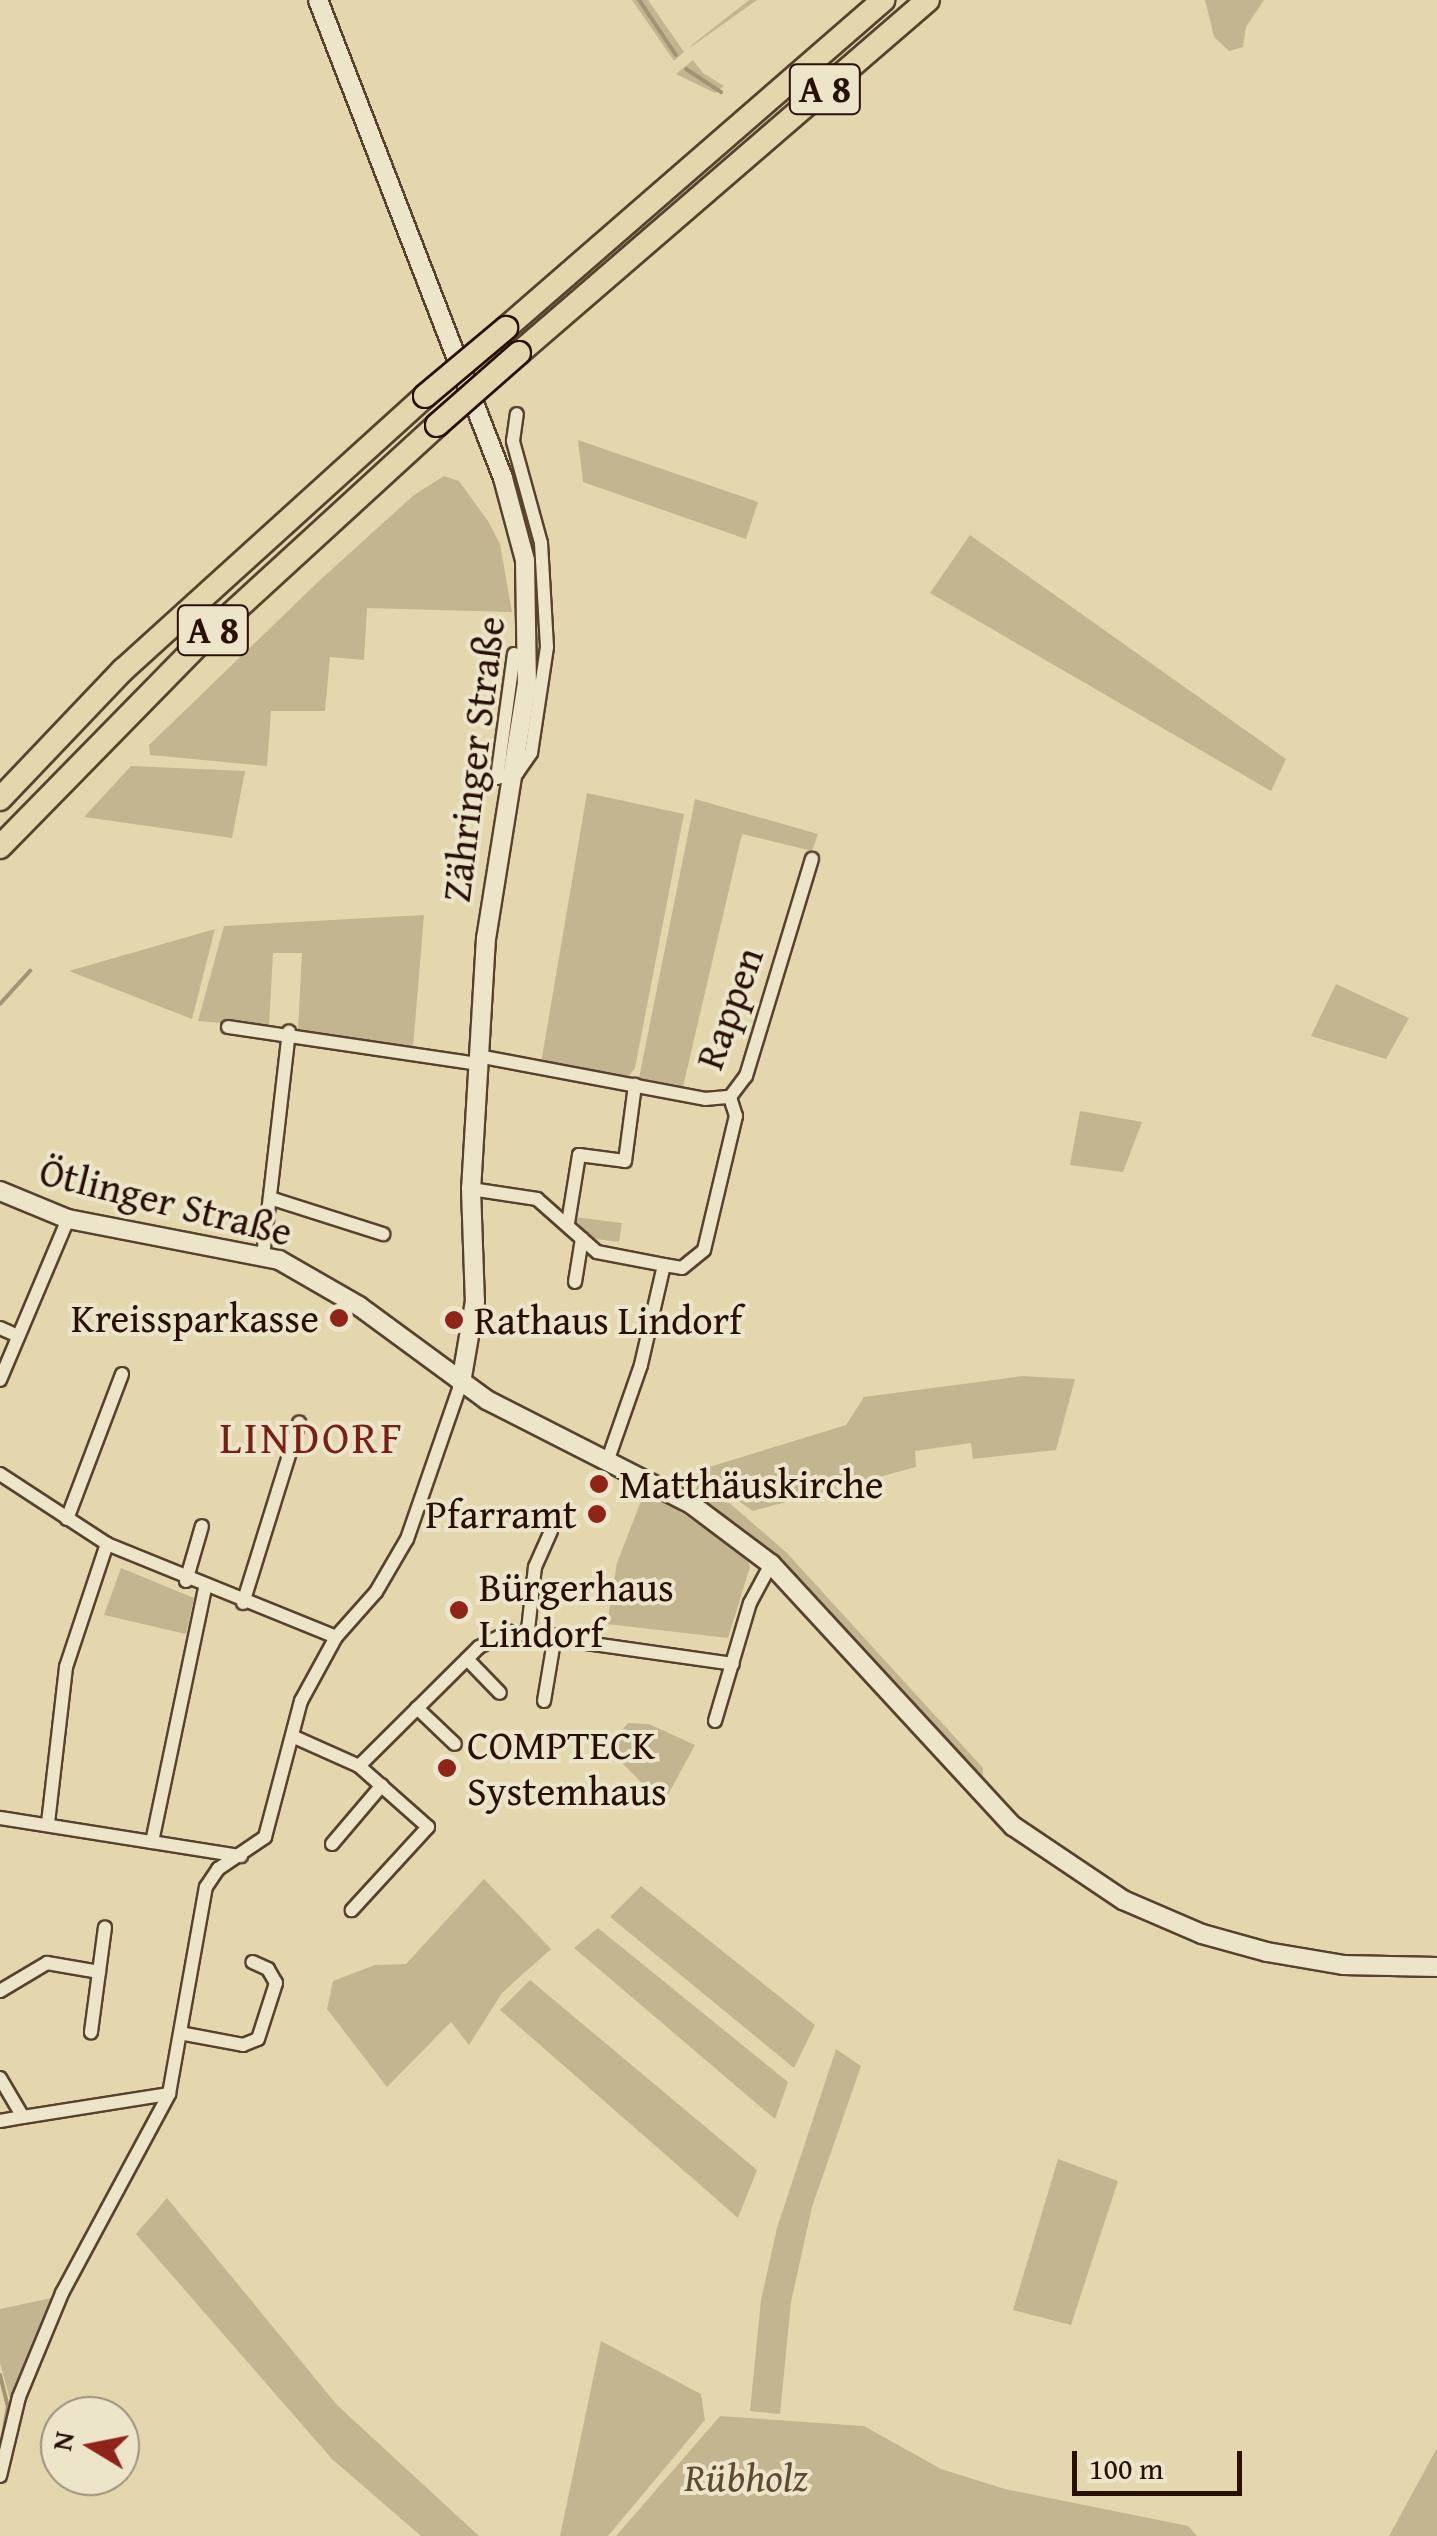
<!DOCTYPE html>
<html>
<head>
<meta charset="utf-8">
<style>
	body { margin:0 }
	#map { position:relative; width:1437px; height:2536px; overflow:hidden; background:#e4d7ae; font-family:"Gentium Book Plus",serif }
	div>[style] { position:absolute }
	.green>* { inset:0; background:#c4b591 }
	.stream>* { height:4px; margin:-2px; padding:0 2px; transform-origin:2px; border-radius:2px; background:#a49374 }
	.roads { filter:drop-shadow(2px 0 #57422e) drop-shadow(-2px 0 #57422e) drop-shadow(0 2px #57422e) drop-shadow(0 -2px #57422e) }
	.street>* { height:12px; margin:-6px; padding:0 6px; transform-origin:6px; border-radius:6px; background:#ede5ca }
	.secondary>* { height:18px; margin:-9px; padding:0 9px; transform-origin:9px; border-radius:9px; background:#ede5ca }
	.highway>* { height:22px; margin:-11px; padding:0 11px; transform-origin:11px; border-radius:11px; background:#e4d7ae }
	.bridges { filter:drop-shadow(2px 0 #281004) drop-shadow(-2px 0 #281004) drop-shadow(0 2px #281004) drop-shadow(0 -2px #281004) }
	.highway-bridge>* { height:22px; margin:-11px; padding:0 11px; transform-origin:11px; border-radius:11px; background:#e4d7ae }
	.dots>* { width:28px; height:28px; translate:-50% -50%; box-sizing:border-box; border:5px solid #ede5ca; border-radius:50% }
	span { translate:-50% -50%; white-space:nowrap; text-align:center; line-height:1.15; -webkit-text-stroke:8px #ede5ca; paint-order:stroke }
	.shield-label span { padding:2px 8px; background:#ede5ca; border:2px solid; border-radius:8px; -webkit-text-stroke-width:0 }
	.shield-label { font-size:38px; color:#281004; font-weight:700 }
	.street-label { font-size:40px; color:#281004 }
	.poi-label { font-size:40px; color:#281004 }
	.right { translate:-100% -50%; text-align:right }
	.left { translate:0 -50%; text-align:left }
	.park-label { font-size:40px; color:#5f4a35; font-style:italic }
	.quarter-label { font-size:45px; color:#7a1f14; letter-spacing:2.5px }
	.north { position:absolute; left:40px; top:2396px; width:100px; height:100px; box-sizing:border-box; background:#ede5ca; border:2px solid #9e907b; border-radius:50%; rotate:280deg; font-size:28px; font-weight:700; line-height:40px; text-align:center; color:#281004 }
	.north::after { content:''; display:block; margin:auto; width:35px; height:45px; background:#8f2418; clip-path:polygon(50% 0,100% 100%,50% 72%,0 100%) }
	.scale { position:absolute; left:1072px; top:2451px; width:170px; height:45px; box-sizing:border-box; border:5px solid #281004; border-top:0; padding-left:12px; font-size:30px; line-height:35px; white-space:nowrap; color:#281004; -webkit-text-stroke:8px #ede5ca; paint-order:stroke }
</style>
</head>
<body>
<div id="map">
	<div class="green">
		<div style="clip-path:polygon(632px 0,648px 0,684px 52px,674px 61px)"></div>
		<div style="clip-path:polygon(749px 0,757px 0,688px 49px,693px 44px)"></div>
		<div style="clip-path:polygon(1205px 0,1264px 0,1246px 27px,1243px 47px,1229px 51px,1214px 37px)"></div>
		<div style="clip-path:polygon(693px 60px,703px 73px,724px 86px,715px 93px,676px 74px)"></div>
		<div style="clip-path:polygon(578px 440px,758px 502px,746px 539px,583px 482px)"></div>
		<div style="clip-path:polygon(444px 476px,459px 481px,488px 521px,500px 544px,512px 612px,367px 608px,364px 660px,330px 657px,325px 711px,271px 711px,267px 766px,150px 755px,149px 745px,319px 581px,414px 495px)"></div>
		<div style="clip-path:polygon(970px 535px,1286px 759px,1271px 791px,930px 593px)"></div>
		<div style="clip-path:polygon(131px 766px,245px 771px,232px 838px,84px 817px)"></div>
		<div style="clip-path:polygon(587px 793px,684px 814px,635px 1068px,626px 1080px,541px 1063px)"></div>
		<div style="clip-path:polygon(695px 799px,818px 834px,812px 851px,742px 834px,682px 1091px,638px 1083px)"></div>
		<div style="clip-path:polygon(424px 915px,413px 1048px,298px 1030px,302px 953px,273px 953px,269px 1027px,198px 1021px,224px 926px)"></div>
		<div style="clip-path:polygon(215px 929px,192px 1019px,69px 971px)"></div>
		<div style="clip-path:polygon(1336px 984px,1409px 1018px,1386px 1059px,1311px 1036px)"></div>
		<div style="clip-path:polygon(1080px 1111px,1142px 1122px,1123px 1172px,1070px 1165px)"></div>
		<div style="clip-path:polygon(574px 1217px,622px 1223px,619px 1242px,589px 1238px)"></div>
		<div style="clip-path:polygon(1023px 1376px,1075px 1379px,1056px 1450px,973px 1459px,971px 1443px,915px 1451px,916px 1467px,753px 1511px,696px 1471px,846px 1425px,864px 1397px)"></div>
		<div style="clip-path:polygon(698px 1485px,719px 1494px,786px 1552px,983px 1768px,983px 1777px,978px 1781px,732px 1524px,692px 1496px)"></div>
		<div style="clip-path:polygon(646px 1488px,746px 1557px,750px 1567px,728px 1638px,607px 1624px,617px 1563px)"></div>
		<div style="clip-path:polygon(121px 1568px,194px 1598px,186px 1634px,104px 1615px)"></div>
		<div style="clip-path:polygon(628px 1723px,649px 1724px,695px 1745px,663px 1804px,607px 1748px)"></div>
		<div style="clip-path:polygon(484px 1879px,551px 1949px,502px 1993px,469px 2045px,451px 2022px,387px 2087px,327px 2009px,333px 1981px,375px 1965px,406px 1964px)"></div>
		<div style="clip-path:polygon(641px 1886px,815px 2025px,794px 2068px,610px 1917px)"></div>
		<div style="clip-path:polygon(598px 1928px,788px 2082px,775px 2119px,574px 1948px)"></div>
		<div style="clip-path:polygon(530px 1980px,757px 2170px,738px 2218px,500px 2010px)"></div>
		<div style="clip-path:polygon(836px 2049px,861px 2066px,812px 2207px,791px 2302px,780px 2414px,750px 2411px,761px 2300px,777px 2228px)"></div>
		<div style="clip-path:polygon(1058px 2159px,1118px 2181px,1071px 2325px,1013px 2310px)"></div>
		<div style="clip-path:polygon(167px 2198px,337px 2405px,479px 2536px,421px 2536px,332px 2459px,136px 2234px)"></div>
		<div style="clip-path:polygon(56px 2297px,11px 2403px,0 2363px,0 2309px)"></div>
		<div style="clip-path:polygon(601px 2341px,701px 2394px,705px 2420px,608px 2536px,560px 2536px)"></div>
		<div style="clip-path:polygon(720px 2416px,864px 2426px,941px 2469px,1005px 2489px,1188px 2526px,1197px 2536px,616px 2536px)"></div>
		<div style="clip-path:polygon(1437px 2448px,1437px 2536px,1389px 2536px)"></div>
	</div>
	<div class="stream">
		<div style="left:639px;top:0;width:66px;rotate:56.1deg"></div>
		<div style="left:686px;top:69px;width:42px;rotate:33.3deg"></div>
		<div style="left:0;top:1004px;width:45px;rotate:-47.7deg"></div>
		<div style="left:0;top:2375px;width:32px;rotate:76deg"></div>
		<div style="left:8px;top:2406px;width:41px;rotate:99.9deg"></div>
	</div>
	<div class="roads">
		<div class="street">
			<div style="left:514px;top:654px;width:125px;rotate:97.8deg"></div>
			<div style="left:497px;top:778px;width:21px;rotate:-14deg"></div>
			<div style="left:517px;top:773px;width:24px;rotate:-55deg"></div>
			<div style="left:531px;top:753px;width:107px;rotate:-81.4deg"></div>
			<div style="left:547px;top:647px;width:104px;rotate:-93.3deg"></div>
			<div style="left:541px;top:543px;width:106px;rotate:-105.4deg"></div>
			<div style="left:513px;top:441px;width:27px;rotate:-82deg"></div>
			<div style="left:228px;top:1027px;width:253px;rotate:8.4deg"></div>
			<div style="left:478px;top:1056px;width:231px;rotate:10.7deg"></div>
			<div style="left:705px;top:1099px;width:25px;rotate:-5deg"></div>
			<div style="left:730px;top:1097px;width:26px;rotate:-53deg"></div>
			<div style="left:746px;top:1076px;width:227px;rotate:-73.1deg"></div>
			<div style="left:471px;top:1189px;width:67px;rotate:8.6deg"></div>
			<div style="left:537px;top:1199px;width:80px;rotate:41.5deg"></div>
			<div style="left:597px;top:1252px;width:68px;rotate:11deg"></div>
			<div style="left:664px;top:1265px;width:103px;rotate:103deg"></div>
			<div style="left:641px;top:1365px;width:100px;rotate:109.3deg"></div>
			<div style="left:270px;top:1198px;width:119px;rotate:17.7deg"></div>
			<div style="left:568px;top:1223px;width:69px;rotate:-80.8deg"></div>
			<div style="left:579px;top:1155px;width:46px;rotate:7.4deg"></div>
			<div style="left:625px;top:1161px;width:77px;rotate:-82.5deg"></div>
			<div style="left:263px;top:1256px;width:226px;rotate:-83.4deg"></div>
			<div style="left:664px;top:1265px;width:18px;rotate:9deg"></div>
			<div style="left:682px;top:1268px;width:28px;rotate:-39deg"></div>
			<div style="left:704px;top:1250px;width:138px;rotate:-76.6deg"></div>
			<div style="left:736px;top:1116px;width:20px;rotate:-108deg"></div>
			<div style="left:575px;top:1282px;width:44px;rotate:-80.8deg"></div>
			<div style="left:0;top:1328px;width:20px;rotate:24deg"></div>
			<div style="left:0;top:1380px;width:175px;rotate:-67.1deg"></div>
			<div style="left:0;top:1474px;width:128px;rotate:33.2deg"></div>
			<div style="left:107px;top:1544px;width:247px;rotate:22.1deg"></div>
			<div style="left:67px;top:1519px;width:155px;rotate:-69.2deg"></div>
			<div style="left:186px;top:1581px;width:57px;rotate:-73.8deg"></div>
			<div style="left:243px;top:1603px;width:189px;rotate:-72.7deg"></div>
			<div style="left:528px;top:1630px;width:63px;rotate:-83.7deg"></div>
			<div style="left:535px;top:1567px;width:39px;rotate:-66deg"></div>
			<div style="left:467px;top:1659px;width:47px;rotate:45.9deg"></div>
			<div style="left:544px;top:1701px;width:67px;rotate:-80.5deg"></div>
			<div style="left:417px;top:1708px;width:52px;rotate:43.5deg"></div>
			<div style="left:715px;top:1721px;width:123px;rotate:-73.5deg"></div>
			<div style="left:750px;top:1603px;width:44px;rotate:-61.7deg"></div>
			<div style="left:292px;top:1736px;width:73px;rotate:24.1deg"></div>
			<div style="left:359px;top:1766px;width:92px;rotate:41.5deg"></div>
			<div style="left:428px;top:1827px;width:113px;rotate:132.5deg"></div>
			<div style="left:359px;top:1766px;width:169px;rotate:-44.8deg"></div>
			<div style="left:479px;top:1647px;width:34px;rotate:-27deg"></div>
			<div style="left:509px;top:1632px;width:226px;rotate:8.1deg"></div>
			<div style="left:0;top:1818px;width:244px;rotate:9deg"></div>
			<div style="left:48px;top:1823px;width:157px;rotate:-83.4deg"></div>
			<div style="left:66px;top:1667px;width:130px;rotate:-71.6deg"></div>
			<div style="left:152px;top:1842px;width:258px;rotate:-78.2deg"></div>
			<div style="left:332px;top:1844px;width:77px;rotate:-49.7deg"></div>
			<div style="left:99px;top:1972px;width:45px;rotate:-82.4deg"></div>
			<div style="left:0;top:1991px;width:55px;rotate:-30.8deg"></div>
			<div style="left:47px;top:1963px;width:53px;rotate:9.8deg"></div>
			<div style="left:99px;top:1972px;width:61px;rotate:97.6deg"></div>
			<div style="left:185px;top:2034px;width:59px;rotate:10.7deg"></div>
			<div style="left:243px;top:2045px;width:16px;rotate:-22deg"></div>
			<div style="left:258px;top:2039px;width:59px;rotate:-72.2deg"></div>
			<div style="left:276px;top:1983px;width:16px;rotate:-120deg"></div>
			<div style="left:268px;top:1969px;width:17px;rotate:-156deg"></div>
			<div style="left:0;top:2078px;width:45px;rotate:59.5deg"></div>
			<div style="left:23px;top:2117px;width:148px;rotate:-9deg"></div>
			<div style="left:0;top:2121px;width:23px;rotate:-10deg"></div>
			<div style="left:0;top:2476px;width:81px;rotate:-76.5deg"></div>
			<div style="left:19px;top:2397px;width:113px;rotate:-67.5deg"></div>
			<div style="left:62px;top:2293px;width:226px;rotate:-61.7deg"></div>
			<div style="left:169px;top:2094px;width:210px;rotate:-79.9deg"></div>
			<div style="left:206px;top:1887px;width:22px;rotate:-56deg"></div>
			<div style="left:218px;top:1869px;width:57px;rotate:-34.2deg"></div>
			<div style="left:265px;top:1837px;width:141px;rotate:-75.2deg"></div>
			<div style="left:301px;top:1701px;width:73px;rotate:-61.3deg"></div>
			<div style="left:336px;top:1637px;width:60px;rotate:-48.4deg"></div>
			<div style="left:376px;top:1592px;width:61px;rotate:-59.7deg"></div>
			<div style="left:407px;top:1539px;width:165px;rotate:-70.9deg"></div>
		</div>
		<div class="secondary">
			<div style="left:318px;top:0;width:513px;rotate:68.84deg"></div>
			<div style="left:503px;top:478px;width:85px;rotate:75deg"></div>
			<div style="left:525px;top:560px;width:123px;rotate:89.1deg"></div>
			<div style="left:527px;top:683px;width:258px;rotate:99.1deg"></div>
			<div style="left:486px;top:938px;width:251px;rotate:93.4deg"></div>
			<div style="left:471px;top:1189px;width:112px;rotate:88deg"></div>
			<div style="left:475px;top:1301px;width:83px;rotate:99.7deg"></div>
			<div style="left:0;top:1191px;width:74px;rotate:22.4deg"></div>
			<div style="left:68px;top:1219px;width:215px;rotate:11deg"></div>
			<div style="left:279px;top:1260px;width:92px;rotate:29.9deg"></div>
			<div style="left:359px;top:1306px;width:159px;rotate:36.3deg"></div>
			<div style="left:487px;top:1400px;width:229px;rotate:27deg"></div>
			<div style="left:691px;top:1504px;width:100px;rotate:36.9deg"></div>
			<div style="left:771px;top:1564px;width:357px;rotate:47.3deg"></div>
			<div style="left:1013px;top:1826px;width:133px;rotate:33.9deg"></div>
			<div style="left:1123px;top:1900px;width:86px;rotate:23.3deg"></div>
			<div style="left:1202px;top:1934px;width:67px;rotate:15.5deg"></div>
			<div style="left:1267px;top:1952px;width:77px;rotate:9.7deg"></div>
			<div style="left:1343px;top:1965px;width:94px;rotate:1.2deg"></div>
		</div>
		<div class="highway">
			<div style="left:506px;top:328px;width:500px;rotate:-41deg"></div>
			<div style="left:519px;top:353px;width:540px;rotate:-40.8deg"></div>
			<div style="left:0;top:799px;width:178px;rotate:-46.4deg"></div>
			<div style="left:123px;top:670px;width:408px;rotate:-42.2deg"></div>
			<div style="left:0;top:847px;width:294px;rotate:-45.6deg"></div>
			<div style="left:206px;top:637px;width:314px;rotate:-42.5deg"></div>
		</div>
	</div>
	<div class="bridges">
		<div class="highway-bridge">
			<div style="left:425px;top:396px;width:106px;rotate:-40deg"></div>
			<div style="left:437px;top:425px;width:109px;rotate:-41.3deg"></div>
		</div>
	</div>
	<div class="dots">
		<div style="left:339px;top:1318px;background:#8f2418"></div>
		<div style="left:454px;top:1320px;background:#8f2418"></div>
		<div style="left:599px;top:1484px;background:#8f2418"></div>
		<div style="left:597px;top:1514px;background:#8f2418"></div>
		<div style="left:459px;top:1610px;background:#8f2418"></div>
		<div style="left:447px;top:1768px;background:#8f2418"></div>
	</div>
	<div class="shield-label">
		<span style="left:825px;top:89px">A 8</span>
		<span style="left:213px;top:630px">A 8</span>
	</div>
	<div class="street-label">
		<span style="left:473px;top:759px;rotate:-83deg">Zähringer Straße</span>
		<span style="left:729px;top:1008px;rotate:-70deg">Rappen</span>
		<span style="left:166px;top:1201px;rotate:14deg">Ötlinger Straße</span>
	</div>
	<div class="poi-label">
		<span class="right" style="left:319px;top:1318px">Kreissparkasse</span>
		<span class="left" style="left:474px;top:1320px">Rathaus Lindorf</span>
		<span class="left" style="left:619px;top:1484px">Matthäuskirche</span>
		<span class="right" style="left:577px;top:1514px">Pfarramt</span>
		<span class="left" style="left:479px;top:1610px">Bürgerhaus<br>Lindorf</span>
		<span class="left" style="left:467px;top:1768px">COMPTECK<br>Systemhaus</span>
	</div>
	<div class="park-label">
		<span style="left:746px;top:2477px">Rübholz</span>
	</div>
	<div class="quarter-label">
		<span style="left:312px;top:1437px">LINDORF</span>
	</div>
	<div class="north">N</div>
	<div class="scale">100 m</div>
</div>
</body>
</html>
